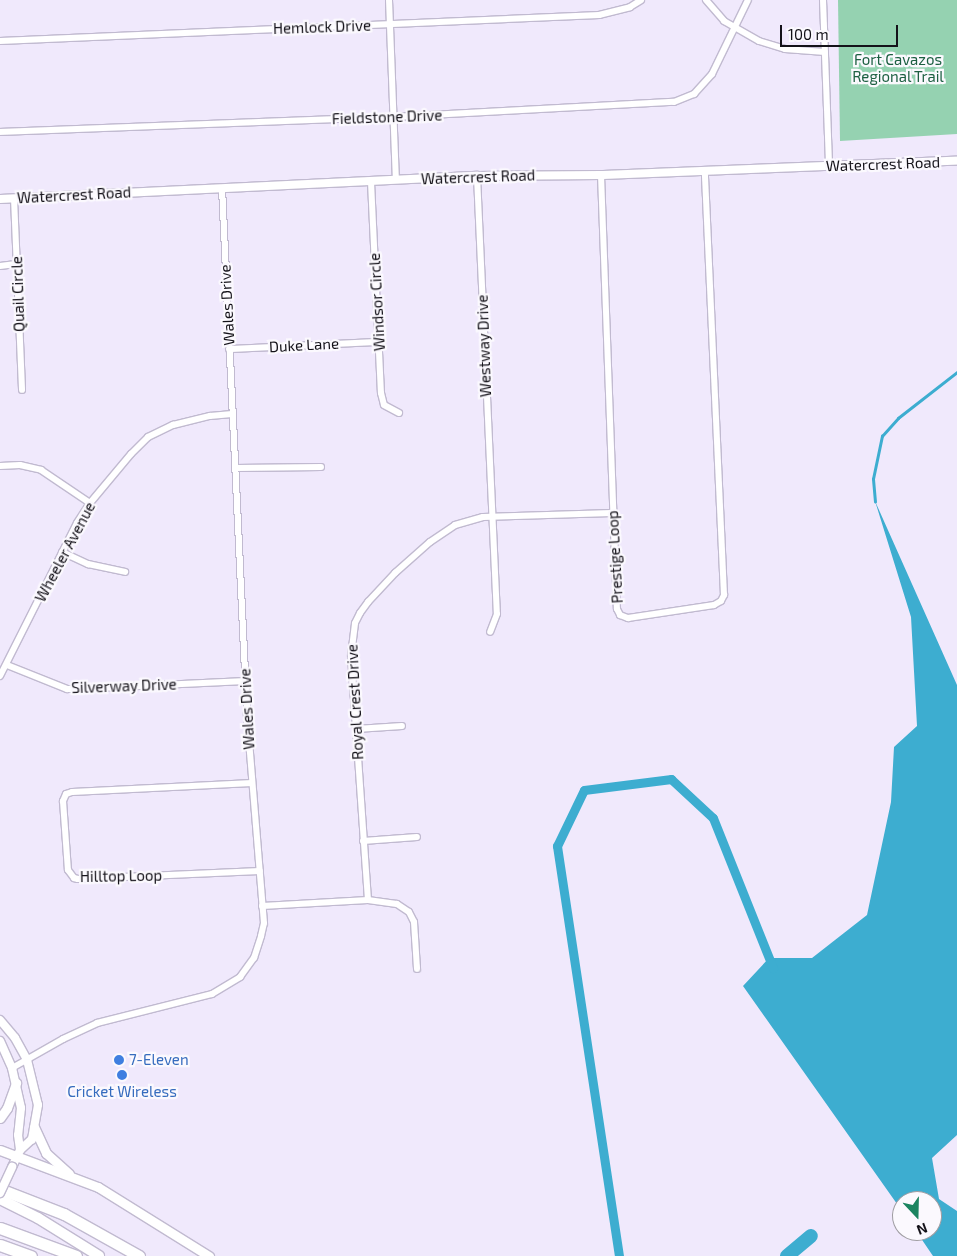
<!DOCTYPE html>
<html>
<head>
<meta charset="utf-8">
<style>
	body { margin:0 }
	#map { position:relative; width:957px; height:1256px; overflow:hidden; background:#f0e9fc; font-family:"Exo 2",sans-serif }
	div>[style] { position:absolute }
	.green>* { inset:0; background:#95d2b1 }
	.water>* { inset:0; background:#3dadd0 }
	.stream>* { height:2.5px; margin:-1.25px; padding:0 1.25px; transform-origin:1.25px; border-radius:1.25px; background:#3dadd0 }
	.canal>* { height:9px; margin:-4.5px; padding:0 4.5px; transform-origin:4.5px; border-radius:4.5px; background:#3dadd0 }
	.river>* { height:14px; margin:-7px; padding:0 7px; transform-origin:7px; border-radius:7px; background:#3dadd0 }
	.roads { filter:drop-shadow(1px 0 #c1bad0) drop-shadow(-1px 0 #c1bad0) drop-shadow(0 1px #c1bad0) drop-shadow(0 -1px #c1bad0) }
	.minor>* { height:6px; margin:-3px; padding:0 3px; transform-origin:3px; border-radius:3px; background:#fff }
	.tertiary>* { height:8px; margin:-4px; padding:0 4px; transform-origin:4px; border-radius:4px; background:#fff }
	.secondary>* { height:9px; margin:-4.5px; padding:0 4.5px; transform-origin:4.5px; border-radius:4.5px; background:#fff }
	.primary>* { height:10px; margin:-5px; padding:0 5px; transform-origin:5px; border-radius:5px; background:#fff }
	.motorway>* { height:11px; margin:-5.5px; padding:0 5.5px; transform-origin:5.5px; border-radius:5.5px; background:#fff }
	.bridges { filter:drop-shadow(1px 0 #c1bad0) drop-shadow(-1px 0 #c1bad0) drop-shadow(0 1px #c1bad0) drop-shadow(0 -1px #c1bad0) }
	.tertiary-bridge>* { height:8px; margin:-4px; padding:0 4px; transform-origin:4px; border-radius:4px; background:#fff }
	.dots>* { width:14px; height:14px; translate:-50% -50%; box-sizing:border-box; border:2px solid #fbf9fe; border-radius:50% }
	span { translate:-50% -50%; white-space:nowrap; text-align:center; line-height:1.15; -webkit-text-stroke:4.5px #fbf9fe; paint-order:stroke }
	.street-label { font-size:15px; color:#141219 }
	.park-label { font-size:15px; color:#1d6042 }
	.shop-label { font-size:15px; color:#366cbe }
	.left { translate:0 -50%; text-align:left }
	.north { position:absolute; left:892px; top:1191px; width:50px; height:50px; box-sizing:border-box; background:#fbf9fe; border:1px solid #9f9da2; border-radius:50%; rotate:159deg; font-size:14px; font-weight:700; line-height:20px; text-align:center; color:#141219 }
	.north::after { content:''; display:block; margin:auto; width:18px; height:22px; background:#1b8460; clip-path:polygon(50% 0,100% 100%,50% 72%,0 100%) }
	.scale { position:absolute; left:780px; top:25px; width:118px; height:22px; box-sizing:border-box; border:2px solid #141219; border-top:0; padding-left:6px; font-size:15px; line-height:18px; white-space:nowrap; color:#141219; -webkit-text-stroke:4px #fbf9fe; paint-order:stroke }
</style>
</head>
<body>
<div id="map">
	<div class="green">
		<div style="clip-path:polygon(838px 0,957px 0,957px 134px,840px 141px)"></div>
	</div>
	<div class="water">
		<div style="clip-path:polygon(875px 501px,957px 685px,957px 1135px,932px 1158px,939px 1199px,957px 1211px,957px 1256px,933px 1256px,916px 1231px,932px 1231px,932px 1201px,902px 1201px,902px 1211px,743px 986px,769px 958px,812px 958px,867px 915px,891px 802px,894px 747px,917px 726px,911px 617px)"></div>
	</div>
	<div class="stream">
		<div style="left:875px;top:502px;width:23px;rotate:-95deg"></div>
		<div style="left:873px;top:479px;width:44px;rotate:-78.2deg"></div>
		<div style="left:882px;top:436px;width:24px;rotate:-48deg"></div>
		<div style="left:898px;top:418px;width:75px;rotate:-37.9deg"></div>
	</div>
	<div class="canal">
		<div style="left:619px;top:1256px;width:415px;rotate:-98.6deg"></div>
		<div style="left:557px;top:846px;width:62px;rotate:-64.3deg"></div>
		<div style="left:584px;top:790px;width:88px;rotate:-7.2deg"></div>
		<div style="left:671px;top:779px;width:57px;rotate:42.9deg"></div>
		<div style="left:713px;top:818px;width:162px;rotate:68.2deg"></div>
	</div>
	<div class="river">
		<div style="left:787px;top:1256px;width:31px;rotate:-40deg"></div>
	</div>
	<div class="roads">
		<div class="minor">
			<div style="left:389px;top:0;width:180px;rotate:87.8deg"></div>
			<div style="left:706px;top:0;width:28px;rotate:49deg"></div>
			<div style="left:724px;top:21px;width:40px;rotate:29.7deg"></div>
			<div style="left:759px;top:41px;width:27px;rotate:17deg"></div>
			<div style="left:785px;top:49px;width:40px;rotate:4.3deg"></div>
			<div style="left:823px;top:0;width:166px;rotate:87.9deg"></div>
			<div style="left:0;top:41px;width:600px;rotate:-2.49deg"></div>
			<div style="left:599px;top:15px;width:32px;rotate:-14deg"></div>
			<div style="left:630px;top:7px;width:13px;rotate:-32deg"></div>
			<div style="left:0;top:132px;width:393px;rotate:-2.2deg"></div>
			<div style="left:393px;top:117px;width:281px;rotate:-3.1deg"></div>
			<div style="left:674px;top:102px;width:22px;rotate:-22deg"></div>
			<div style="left:694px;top:94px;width:27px;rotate:-48deg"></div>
			<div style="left:712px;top:74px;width:82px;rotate:-64.1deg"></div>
			<div style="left:601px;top:175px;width:434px;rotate:87.9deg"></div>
			<div style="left:617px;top:609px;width:7px;rotate:63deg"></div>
			<div style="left:620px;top:615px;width:9px;rotate:21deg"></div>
			<div style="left:628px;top:618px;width:87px;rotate:-8.6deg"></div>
			<div style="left:714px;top:605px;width:8px;rotate:-30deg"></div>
			<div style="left:721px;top:601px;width:7px;rotate:-63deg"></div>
			<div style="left:724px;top:595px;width:425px;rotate:-92.6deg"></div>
			<div style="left:477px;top:176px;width:438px;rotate:87.4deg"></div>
			<div style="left:497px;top:614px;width:19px;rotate:111deg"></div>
			<div style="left:371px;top:182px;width:211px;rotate:87.3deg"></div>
			<div style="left:381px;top:393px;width:12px;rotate:76deg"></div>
			<div style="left:384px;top:405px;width:17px;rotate:28deg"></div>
			<div style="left:14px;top:198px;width:192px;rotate:87.6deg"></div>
			<div style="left:0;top:266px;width:16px;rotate:-7deg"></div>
			<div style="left:229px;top:349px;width:149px;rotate:-2.7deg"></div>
			<div style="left:0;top:466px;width:20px;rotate:-3deg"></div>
			<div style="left:20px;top:465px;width:22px;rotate:13deg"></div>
			<div style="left:41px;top:470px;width:59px;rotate:34deg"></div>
			<div style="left:236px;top:468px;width:85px;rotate:-0.7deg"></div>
			<div style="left:62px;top:552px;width:29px;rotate:25deg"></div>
			<div style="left:88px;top:564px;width:38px;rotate:12deg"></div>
			<div style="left:7px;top:665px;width:65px;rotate:21.8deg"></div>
			<div style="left:67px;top:689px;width:8px"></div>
			<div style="left:75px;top:689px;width:171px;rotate:-2.7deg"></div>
			<div style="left:0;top:676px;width:171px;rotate:-63.3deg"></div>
			<div style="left:77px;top:523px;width:24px;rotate:-57deg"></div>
			<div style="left:90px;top:503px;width:64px;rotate:-50.1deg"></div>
			<div style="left:131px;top:454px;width:24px;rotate:-45deg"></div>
			<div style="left:148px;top:437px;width:28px;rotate:-26deg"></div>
			<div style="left:173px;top:425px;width:38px;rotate:-14deg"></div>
			<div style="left:210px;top:416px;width:22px;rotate:-5deg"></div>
			<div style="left:356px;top:729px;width:46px;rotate:-3.7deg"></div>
			<div style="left:252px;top:783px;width:180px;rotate:177.1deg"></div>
			<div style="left:72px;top:792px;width:6px;rotate:162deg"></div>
			<div style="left:66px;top:794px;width:8px;rotate:113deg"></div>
			<div style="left:63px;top:801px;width:69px;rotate:85.9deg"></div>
			<div style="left:68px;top:870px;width:10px;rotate:53deg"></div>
			<div style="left:74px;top:878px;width:4px;rotate:14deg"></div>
			<div style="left:78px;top:879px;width:182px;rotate:-2.5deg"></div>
			<div style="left:363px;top:841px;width:54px;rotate:-4.2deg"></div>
			<div style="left:368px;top:900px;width:245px;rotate:-94deg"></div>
			<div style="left:351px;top:656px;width:33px;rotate:-83deg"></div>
			<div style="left:355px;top:623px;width:11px;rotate:-63deg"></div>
			<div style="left:360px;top:613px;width:14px;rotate:-54deg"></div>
			<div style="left:368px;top:602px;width:40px;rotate:-47deg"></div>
			<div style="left:395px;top:573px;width:47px;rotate:-41.5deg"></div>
			<div style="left:430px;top:542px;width:30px;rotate:-34deg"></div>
			<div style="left:455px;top:525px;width:29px;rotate:-16deg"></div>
			<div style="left:483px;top:517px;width:129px;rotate:-1.8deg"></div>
			<div style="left:262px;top:906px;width:106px;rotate:-3.2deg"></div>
			<div style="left:368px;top:900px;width:29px;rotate:8deg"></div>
			<div style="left:397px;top:904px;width:14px;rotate:34deg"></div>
			<div style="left:409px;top:912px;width:11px;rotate:63deg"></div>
			<div style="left:414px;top:922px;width:47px;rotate:86.3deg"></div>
			<div style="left:12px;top:1068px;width:59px;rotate:-29.6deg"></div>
			<div style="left:63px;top:1039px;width:38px;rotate:-25deg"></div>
			<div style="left:97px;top:1023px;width:119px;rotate:-14.2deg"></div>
			<div style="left:212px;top:994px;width:33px;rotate:-31deg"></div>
			<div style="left:240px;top:977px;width:24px;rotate:-54deg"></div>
			<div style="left:254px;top:958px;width:23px;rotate:-72deg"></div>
			<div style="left:261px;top:936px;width:13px;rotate:-77deg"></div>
			<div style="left:264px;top:923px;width:210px;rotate:-94.7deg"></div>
			<div style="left:247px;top:714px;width:527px;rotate:-92.72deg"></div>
		</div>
		<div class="tertiary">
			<div style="left:0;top:199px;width:478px;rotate:-2.8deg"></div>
			<div style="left:477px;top:176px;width:124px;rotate:-0.5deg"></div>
			<div style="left:601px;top:175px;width:356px;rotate:-2.3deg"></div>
			<div style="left:0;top:1020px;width:23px;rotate:50deg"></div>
			<div style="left:15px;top:1038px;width:25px;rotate:61deg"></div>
			<div style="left:27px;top:1060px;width:46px;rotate:76.3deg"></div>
			<div style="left:38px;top:1105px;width:35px;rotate:100deg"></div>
			<div style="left:32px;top:1139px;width:16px;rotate:137deg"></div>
			<div style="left:20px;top:1150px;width:19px;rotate:115deg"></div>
			<div style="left:0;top:1041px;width:30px;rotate:66deg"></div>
			<div style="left:12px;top:1068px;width:41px;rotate:77.3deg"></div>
			<div style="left:21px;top:1108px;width:27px;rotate:96deg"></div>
			<div style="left:18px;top:1135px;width:15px;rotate:82deg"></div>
		</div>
		<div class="secondary">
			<div style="left:0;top:1118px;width:12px;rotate:-55deg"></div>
			<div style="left:7px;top:1108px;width:27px;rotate:-70deg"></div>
			<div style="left:34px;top:1127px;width:29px;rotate:65deg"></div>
			<div style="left:46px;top:1153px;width:31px;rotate:42deg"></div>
			<div style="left:0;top:1150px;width:105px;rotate:20.7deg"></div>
			<div style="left:98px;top:1187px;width:131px;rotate:31.9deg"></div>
		</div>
		<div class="primary">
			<div style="left:0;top:1199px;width:42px;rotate:26.6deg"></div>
			<div style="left:38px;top:1218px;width:72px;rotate:31.9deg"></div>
		</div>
		<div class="motorway">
			<div style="left:0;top:1189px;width:69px;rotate:21.3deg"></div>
			<div style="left:64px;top:1214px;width:86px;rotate:29.2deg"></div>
			<div style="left:0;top:1228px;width:81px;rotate:20.2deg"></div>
			<div style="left:0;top:1245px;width:33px;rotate:20deg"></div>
		</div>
	</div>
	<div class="bridges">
		<div class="tertiary-bridge">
			<div style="left:0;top:1193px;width:29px;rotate:-65deg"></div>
		</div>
	</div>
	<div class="dots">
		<div style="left:119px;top:1060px;background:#3f7fe0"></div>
		<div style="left:122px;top:1075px;background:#3f7fe0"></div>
	</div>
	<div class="street-label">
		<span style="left:322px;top:27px;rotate:-2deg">Hemlock Drive</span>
		<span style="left:387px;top:117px;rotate:-2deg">Fieldstone Drive</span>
		<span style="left:883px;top:164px;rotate:-2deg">Watercrest Road</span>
		<span style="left:478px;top:177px;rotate:-2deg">Watercrest Road</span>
		<span style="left:74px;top:195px;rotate:-3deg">Watercrest Road</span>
		<span style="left:18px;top:294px;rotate:-92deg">Quail Circle</span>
		<span style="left:377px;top:302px;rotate:-93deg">Windsor Circle</span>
		<span style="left:227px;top:305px;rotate:-93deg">Wales Drive</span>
		<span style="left:304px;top:345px;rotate:-3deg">Duke Lane</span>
		<span style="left:484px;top:346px;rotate:-92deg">Westway Drive</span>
		<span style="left:65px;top:552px;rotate:-62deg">Wheeler Avenue</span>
		<span style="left:615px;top:557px;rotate:-93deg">Prestige Loop</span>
		<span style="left:124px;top:686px;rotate:-2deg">Silverway Drive</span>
		<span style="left:355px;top:702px;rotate:-93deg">Royal Crest Drive</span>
		<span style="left:247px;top:709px;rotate:-93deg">Wales Drive</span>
		<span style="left:121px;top:876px;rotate:-1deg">Hilltop Loop</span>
	</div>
	<div class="park-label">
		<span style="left:898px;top:68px">Fort Cavazos<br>Regional Trail</span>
	</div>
	<div class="shop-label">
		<span class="left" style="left:129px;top:1060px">7-Eleven</span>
		<span style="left:122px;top:1092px">Cricket Wireless</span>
	</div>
	<div class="north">N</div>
	<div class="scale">100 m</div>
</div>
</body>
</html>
